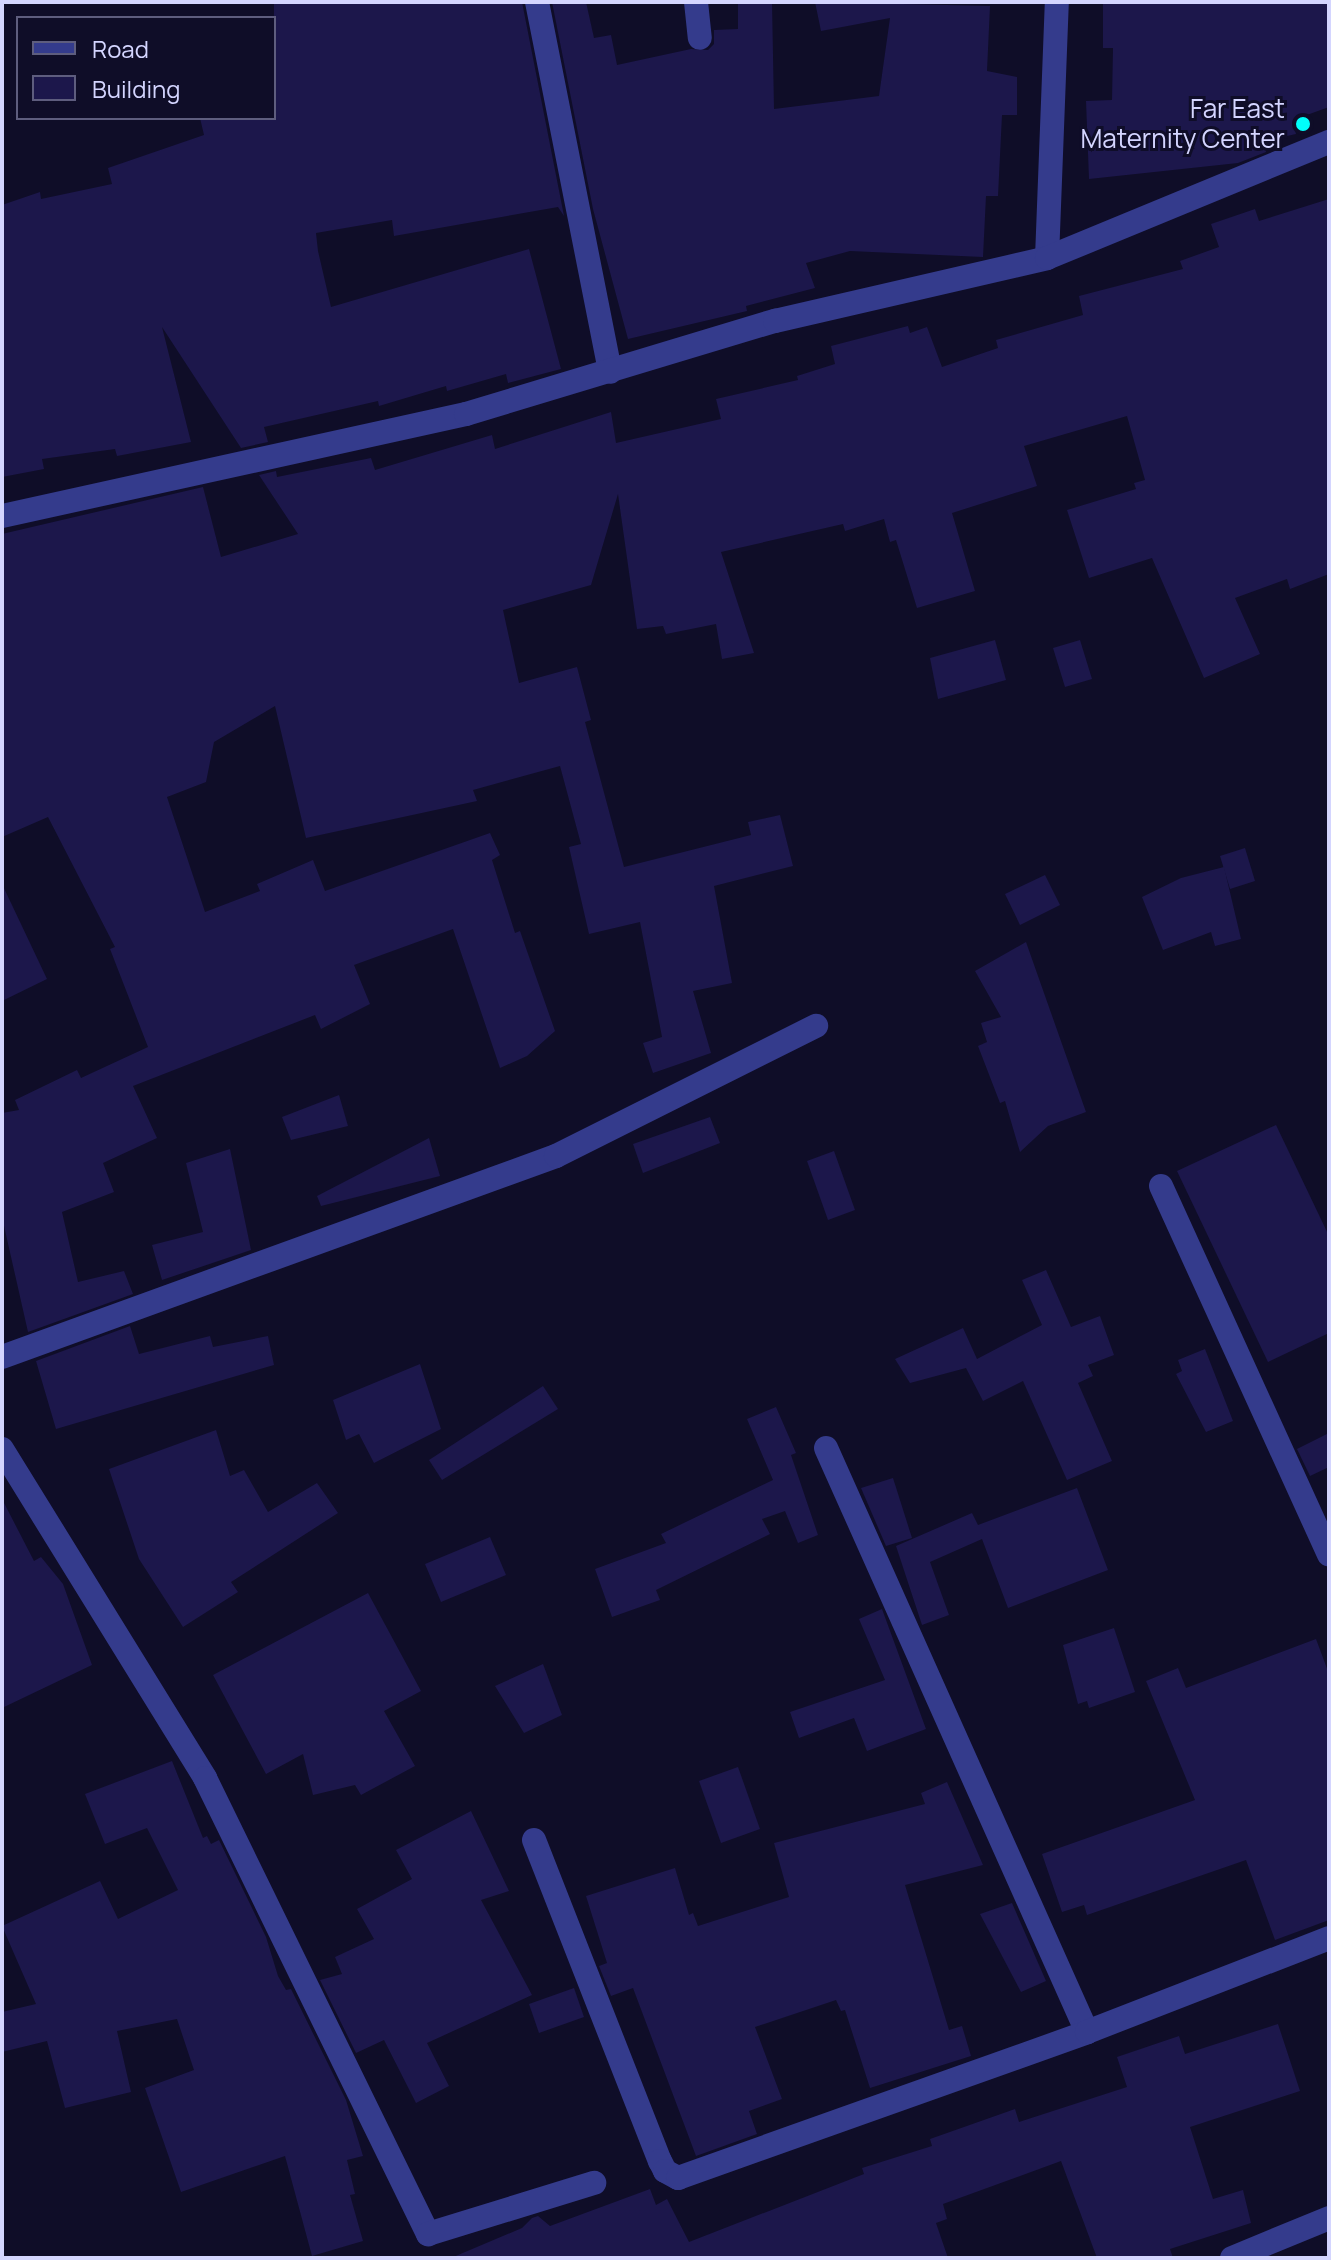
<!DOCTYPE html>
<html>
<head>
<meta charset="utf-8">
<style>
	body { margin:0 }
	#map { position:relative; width:1331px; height:2260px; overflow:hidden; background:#0f0d28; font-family:Manrope,sans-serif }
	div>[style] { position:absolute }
	.building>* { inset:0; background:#1c174b }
	.minor>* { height:24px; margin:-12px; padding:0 12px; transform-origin:12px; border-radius:12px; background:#343b8c }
	.dots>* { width:22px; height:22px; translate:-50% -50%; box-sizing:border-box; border:4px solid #0f0d28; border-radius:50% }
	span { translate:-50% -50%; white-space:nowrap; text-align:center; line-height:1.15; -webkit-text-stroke:6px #0f0d28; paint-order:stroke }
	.poi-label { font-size:26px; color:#d4d5ff }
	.right { translate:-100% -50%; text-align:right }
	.frame { position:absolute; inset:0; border:4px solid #d4d5ff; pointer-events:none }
	.legend { position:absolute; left:16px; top:16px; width:260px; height:104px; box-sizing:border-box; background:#0f0d28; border:2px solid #5e5d7e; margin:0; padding:10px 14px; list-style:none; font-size:24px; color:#d4d5ff }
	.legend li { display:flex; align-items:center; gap:16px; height:40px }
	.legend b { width:40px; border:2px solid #5e5d7e }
</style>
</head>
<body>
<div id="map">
	<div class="building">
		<div style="clip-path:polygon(274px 2px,522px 2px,564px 216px,558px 207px,394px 236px,392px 220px,316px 233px,318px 251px,331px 307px,529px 249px,561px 369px,508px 383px,506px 374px,447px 391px,446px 386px,379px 406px,378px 401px,264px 427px,268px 442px,241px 448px,162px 327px,191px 442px,117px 456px,115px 449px,42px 459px,44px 469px,2px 477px,2px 205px,40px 192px,41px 199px,112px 184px,108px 168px,204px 135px,200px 118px,274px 118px)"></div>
		<div style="clip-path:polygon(552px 2px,586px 2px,594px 38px,611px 35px,617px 65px,691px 49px,708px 50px,714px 44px,714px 30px,738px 29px,738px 2px,772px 2px,774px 109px,879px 96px,890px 18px,821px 31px,815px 2px,990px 6px,987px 71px,1017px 77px,1017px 115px,1002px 115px,998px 196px,986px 196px,983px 257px,850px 251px,806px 263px,815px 288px,746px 306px,747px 311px,628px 339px,593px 209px)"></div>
		<div style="clip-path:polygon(1103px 2px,1329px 2px,1329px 107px,1293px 120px,1296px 134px,1265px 141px,1266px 152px,1238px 163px,1089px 179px,1086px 101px,1112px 100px,1113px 48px,1103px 48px)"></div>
		<div style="clip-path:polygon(1329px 199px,1329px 574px,1290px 589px,1287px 579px,1235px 598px,1260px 654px,1204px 678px,1152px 558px,1089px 578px,1067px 510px,1136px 489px,1134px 483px,1145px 480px,1127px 416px,1024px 446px,1037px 486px,952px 513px,975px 591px,917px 608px,896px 540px,890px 542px,884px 519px,845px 531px,843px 524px,721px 552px,754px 653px,722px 659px,716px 624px,666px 634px,663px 626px,637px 629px,618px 494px,591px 585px,503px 610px,519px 683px,577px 667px,591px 720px,585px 722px,624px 867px,751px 835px,748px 822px,780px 815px,793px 866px,714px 886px,732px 983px,693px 991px,711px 1053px,653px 1073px,643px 1043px,662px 1037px,640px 922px,589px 934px,569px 847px,581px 844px,560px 766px,473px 790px,477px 801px,306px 838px,275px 706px,214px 742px,206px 782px,167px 797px,205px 912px,260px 891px,257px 884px,313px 860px,325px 891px,490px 833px,500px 855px,492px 860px,515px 933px,520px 931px,555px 1031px,527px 1056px,500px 1068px,453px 929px,354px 965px,370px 1004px,321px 1029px,315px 1015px,133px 1086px,157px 1138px,103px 1163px,114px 1192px,62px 1212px,78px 1282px,124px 1271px,133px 1294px,28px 1332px,2px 1217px,2px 1113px,19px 1110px,15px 1100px,77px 1070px,81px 1078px,148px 1047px,110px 949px,115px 947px,48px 817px,2px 837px,2px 534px,203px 487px,221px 557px,298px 534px,259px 475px,276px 471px,277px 477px,371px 458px,375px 470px,492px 435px,495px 449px,611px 412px,616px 443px,721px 419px,716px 399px,798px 380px,797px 376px,835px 364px,831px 346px,908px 326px,910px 333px,927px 327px,942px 367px,998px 348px,996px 340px,1083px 315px,1079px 296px,1183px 269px,1180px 261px,1219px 247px,1211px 224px,1255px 209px,1259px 221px)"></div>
		<div style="clip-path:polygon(995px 640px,1006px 680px,938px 699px,930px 658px)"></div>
		<div style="clip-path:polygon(1080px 640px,1092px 679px,1065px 687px,1053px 648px)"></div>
		<div style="clip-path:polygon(1245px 848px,1255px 881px,1230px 889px,1220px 856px)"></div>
		<div style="clip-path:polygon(1224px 867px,1241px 939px,1215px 946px,1211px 932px,1163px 950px,1142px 897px,1181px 878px)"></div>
		<div style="clip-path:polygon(1045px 875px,1060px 905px,1020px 925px,1005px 894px)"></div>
		<div style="clip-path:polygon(2px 884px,47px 979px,2px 1001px)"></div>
		<div style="clip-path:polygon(1026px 942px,1086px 1112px,1048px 1126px,1020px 1152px,1005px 1101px,1000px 1103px,978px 1046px,987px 1042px,981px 1023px,1001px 1017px,975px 971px)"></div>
		<div style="clip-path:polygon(339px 1095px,348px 1126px,291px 1140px,282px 1117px)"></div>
		<div style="clip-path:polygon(710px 1117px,720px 1143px,643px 1173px,633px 1144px)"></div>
		<div style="clip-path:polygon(1276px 1125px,1329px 1236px,1329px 1333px,1268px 1362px,1177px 1171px)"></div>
		<div style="clip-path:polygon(429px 1138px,440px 1176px,321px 1206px,317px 1196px)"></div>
		<div style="clip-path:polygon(230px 1149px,251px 1250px,162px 1280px,152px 1245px,203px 1232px,186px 1163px)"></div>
		<div style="clip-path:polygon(834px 1151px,855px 1210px,828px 1220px,807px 1161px)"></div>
		<div style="clip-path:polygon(1046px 1270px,1071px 1327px,1100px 1316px,1114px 1355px,1088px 1365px,1093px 1376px,1078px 1383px,1112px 1461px,1067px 1480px,1023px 1381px,983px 1401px,966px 1368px,910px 1383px,895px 1359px,963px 1328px,977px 1359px,1042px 1325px,1022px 1280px)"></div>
		<div style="clip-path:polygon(130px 1326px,139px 1354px,210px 1336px,213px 1347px,268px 1336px,274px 1365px,56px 1429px,36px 1361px)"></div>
		<div style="clip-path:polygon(1205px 1349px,1233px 1421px,1206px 1432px,1176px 1374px,1182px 1371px,1178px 1360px)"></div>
		<div style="clip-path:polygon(420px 1364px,441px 1429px,374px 1463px,359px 1434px,346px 1440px,333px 1400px)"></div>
		<div style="clip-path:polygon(543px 1386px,558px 1409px,442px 1480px,429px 1460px)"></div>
		<div style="clip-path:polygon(776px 1407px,796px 1453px,791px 1455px,818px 1535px,798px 1543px,785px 1511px,762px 1519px,770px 1534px,656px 1590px,660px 1600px,612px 1617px,595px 1569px,666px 1543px,661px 1534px,773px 1480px,747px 1419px)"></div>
		<div style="clip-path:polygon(216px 1430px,230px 1476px,244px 1470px,268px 1512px,317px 1483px,338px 1513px,231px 1582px,238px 1592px,183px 1627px,139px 1559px,109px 1469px)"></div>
		<div style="clip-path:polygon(1329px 1433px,1329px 1467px,1310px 1476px,1297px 1449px)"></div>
		<div style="clip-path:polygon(893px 1478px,912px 1538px,886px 1546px,861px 1488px)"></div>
		<div style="clip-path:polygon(1077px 1488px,1108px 1570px,1008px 1608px,982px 1539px,930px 1562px,949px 1615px,922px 1625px,896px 1546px,972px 1513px,978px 1525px)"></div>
		<div style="clip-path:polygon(2px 1499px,34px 1561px,41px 1557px,63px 1584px,92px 1665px,2px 1708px)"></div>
		<div style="clip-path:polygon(490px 1537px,506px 1575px,441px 1602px,425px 1564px)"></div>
		<div style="clip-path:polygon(368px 1593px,421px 1691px,384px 1711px,415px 1766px,361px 1795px,355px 1785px,313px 1795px,303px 1754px,266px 1774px,213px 1675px)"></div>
		<div style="clip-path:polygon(882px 1609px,926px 1729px,867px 1751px,854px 1718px,799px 1738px,790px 1712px,885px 1680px,859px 1619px)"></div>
		<div style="clip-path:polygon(1114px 1628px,1135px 1692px,1089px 1708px,1087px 1701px,1078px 1704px,1063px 1645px)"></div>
		<div style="clip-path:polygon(1316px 1639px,1329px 1674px,1329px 1920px,1275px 1940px,1246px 1860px,1087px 1915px,1084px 1905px,1062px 1912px,1042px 1854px,1195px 1800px,1146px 1681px,1178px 1668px,1186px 1688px)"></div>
		<div style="clip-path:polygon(543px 1664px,562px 1715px,524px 1733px,495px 1686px)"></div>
		<div style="clip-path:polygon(172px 1761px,203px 1838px,207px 1836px,211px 1844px,219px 1840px,266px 1937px,278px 1976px,286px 1990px,291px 1989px,346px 2100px,363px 2156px,347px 2160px,355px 2194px,350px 2195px,363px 2241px,312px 2256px,285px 2156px,181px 2192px,145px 2088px,194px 2070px,177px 2019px,117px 2031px,131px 2092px,65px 2108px,47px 2041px,2px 2052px,2px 2012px,36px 2004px,2px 1926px,100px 1881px,118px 1919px,178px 1890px,147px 1828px,105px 1844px,85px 1794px)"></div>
		<div style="clip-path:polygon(738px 1767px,760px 1829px,721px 1843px,699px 1781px)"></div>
		<div style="clip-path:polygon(947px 1782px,983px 1865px,905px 1885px,949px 2030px,962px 2026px,971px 2056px,870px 2088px,845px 2010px,841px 2011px,836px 2000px,755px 2027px,782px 2099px,749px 2111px,757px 2134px,696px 2156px,633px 1988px,611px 1996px,599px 1966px,607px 1963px,586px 1896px,675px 1868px,689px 1915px,693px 1913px,698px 1926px,789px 1897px,774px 1843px,925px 1804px,921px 1793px)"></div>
		<div style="clip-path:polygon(471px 1811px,509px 1891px,481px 1900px,532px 1995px,427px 2043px,449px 2086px,416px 2103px,384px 2040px,356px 2053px,320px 1980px,342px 1974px,335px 1957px,374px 1939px,357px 1909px,412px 1879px,396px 1850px)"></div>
		<div style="clip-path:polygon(1012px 1903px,1046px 1981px,1021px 1992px,980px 1914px)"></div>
		<div style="clip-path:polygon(574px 1988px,584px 2017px,539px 2033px,529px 2004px)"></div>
		<div style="clip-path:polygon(1278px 2024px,1300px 2091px,1190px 2127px,1213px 2199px,1243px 2190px,1251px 2223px,1170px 2249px,1173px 2258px,1097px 2258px,1061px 2161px,943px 2204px,947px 2219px,936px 2223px,948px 2258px,451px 2258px,522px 2228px,532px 2218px,538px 2216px,550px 2226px,650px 2189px,656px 2205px,667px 2199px,689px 2242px,864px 2174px,862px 2168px,932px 2146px,930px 2139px,1015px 2109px,1019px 2122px,1127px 2087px,1117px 2057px,1179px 2036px,1185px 2054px)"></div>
	</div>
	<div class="minor">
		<div style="left:537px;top:2px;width:377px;rotate:78.8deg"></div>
		<div style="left:696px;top:2px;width:36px;rotate:84deg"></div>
		<div style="left:1047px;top:258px;width:256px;rotate:-87.8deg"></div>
		<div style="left:2px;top:516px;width:475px;rotate:-12.4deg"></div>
		<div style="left:466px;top:414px;width:323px;rotate:-16.8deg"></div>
		<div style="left:775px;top:321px;width:279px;rotate:-13deg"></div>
		<div style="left:1047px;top:258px;width:305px;rotate:-22.4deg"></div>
		<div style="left:1161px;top:1186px;width:405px;rotate:65.5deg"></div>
		<div style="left:2px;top:1357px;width:589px;rotate:-19.94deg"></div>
		<div style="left:556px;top:1156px;width:291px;rotate:-26.6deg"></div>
		<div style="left:826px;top:1448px;width:640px;rotate:65.92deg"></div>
		<div style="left:2px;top:1449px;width:387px;rotate:58.3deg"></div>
		<div style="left:205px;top:1778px;width:508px;rotate:63.94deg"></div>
		<div style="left:428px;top:2234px;width:174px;rotate:-17.1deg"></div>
		<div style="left:534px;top:1840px;width:345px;rotate:68.6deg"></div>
		<div style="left:660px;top:2161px;width:11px;rotate:63deg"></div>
		<div style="left:665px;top:2171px;width:15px;rotate:28deg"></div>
		<div style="left:678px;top:2178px;width:434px;rotate:-19.6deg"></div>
		<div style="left:1087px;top:2032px;width:260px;rotate:-21.2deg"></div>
		<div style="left:1232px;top:2258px;width:105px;rotate:-22.4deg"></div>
	</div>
	<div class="dots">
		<div style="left:1303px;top:124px;background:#00fffa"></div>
	</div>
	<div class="poi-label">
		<span class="right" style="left:1285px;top:124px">Far East<br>Maternity Center</span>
	</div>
	<div class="frame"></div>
	<ul class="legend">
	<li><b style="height:10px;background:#343b8c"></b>Road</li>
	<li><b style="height:22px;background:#1c174b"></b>Building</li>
	</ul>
</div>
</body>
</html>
